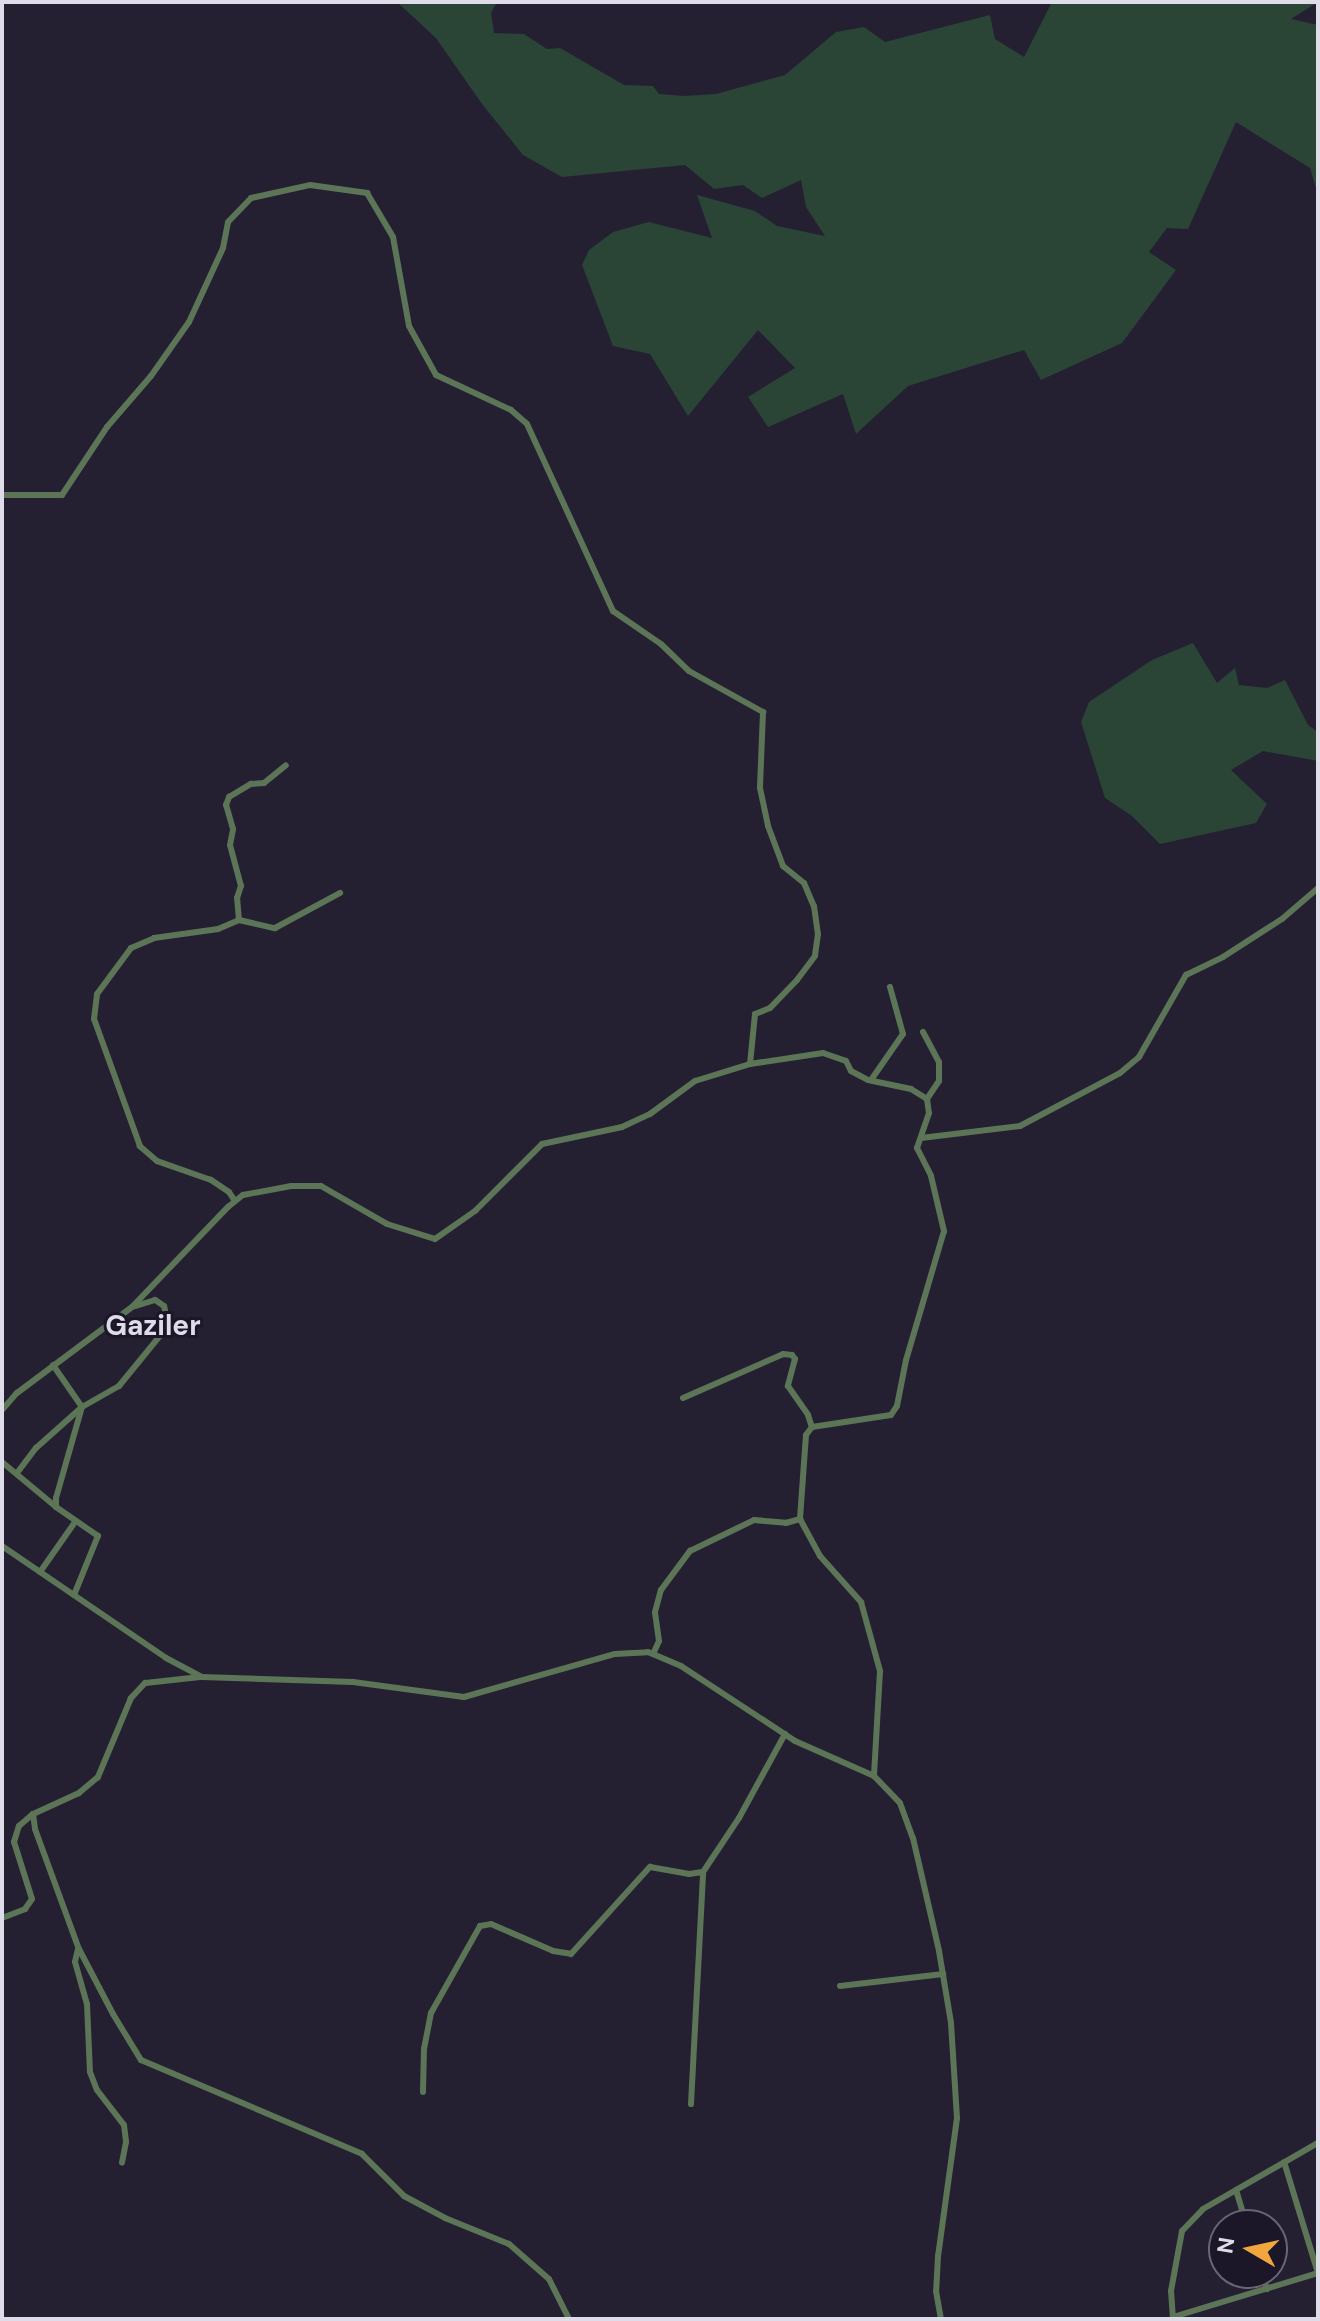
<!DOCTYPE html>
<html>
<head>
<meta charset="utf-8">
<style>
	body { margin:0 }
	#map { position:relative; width:1320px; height:2321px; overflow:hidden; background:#242032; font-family:"DM Sans",sans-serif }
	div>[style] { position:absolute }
	.green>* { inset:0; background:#2a4436 }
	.street>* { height:6px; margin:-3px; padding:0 3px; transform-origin:3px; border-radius:3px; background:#5b7556 }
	span { translate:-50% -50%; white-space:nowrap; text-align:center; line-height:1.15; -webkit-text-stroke:6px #1b1628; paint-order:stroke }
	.quarter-label { font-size:28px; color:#dedce9; font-weight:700 }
	.frame { position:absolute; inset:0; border:4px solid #dedce9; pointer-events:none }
	.north { position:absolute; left:1208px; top:2209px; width:80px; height:80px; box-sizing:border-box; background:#1b1628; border:2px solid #696575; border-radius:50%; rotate:279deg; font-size:22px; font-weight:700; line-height:32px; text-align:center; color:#dedce9 }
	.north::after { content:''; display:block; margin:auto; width:28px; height:36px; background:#f1a63f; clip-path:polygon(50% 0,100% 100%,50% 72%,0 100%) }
</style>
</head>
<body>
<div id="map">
	<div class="green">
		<div style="clip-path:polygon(397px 2px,497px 2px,491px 13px,494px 33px,524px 34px,547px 49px,560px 48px,624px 85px,653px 86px,659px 94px,684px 96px,716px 94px,785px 75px,836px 32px,864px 27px,885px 42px,990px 15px,995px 39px,1024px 57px,1052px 2px,1318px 2px,1291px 19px,1318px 25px,1318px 195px,1310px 168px,1236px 122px,1188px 229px,1167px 228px,1149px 252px,1176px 270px,1122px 343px,1041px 380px,1024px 350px,908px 386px,856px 434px,843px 394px,768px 427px,748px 397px,795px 368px,758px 330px,688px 416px,650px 354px,613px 346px,582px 265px,589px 250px,613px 232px,649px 222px,712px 238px,697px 195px,755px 211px,777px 226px,825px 236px,806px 207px,801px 180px,762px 198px,743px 185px,714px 189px,685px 165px,562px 177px,523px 155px,482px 104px,436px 38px)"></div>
		<div style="clip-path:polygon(1193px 643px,1217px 683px,1235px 668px,1239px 685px,1267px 688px,1285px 680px,1308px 725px,1318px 732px,1318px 761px,1263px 751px,1231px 770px,1267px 804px,1256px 823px,1160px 844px,1132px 816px,1105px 798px,1081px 722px,1089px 702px,1152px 660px)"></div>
	</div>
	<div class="street">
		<div style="left:2px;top:495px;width:60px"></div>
		<div style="left:62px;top:495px;width:82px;rotate:-56.5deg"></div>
		<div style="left:107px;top:427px;width:67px;rotate:-49.2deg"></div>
		<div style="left:151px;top:376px;width:66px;rotate:-54.9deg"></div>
		<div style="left:189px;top:322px;width:81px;rotate:-65.3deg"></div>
		<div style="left:223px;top:248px;width:26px;rotate:-79deg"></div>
		<div style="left:228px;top:222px;width:33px;rotate:-46deg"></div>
		<div style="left:251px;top:198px;width:60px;rotate:-12.4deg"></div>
		<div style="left:310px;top:185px;width:58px;rotate:8deg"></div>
		<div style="left:367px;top:193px;width:51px;rotate:59.4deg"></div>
		<div style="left:393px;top:237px;width:90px;rotate:79.8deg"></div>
		<div style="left:409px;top:326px;width:56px;rotate:61.1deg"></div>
		<div style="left:436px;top:375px;width:83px;rotate:25deg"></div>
		<div style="left:511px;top:410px;width:21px;rotate:41deg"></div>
		<div style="left:527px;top:424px;width:206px;rotate:65.3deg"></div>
		<div style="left:613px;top:611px;width:58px;rotate:34.5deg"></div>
		<div style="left:661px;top:644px;width:39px;rotate:44deg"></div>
		<div style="left:689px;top:671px;width:85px;rotate:29deg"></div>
		<div style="left:763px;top:712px;width:76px;rotate:92.3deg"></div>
		<div style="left:760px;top:788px;width:39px;rotate:78deg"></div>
		<div style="left:768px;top:826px;width:43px;rotate:69.4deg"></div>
		<div style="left:783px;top:866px;width:27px;rotate:39deg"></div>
		<div style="left:804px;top:883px;width:25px;rotate:67deg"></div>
		<div style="left:814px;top:906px;width:28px;rotate:82deg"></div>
		<div style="left:818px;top:934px;width:22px;rotate:98deg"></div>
		<div style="left:815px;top:956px;width:30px;rotate:127deg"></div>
		<div style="left:797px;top:980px;width:39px;rotate:134deg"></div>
		<div style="left:770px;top:1008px;width:16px;rotate:158deg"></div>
		<div style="left:755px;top:1014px;width:50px;rotate:95.7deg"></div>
		<div style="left:750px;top:1064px;width:74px;rotate:-8.6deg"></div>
		<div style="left:823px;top:1053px;width:24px;rotate:19deg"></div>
		<div style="left:846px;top:1061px;width:11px;rotate:63deg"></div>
		<div style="left:851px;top:1071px;width:19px;rotate:28deg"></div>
		<div style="left:868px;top:1080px;width:44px;rotate:11.8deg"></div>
		<div style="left:911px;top:1089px;width:19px;rotate:32deg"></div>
		<div style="left:927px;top:1099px;width:14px;rotate:82deg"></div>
		<div style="left:929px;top:1113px;width:37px;rotate:109deg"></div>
		<div style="left:917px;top:1148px;width:31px;rotate:63deg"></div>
		<div style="left:931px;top:1176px;width:57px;rotate:76.7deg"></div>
		<div style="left:944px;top:1231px;width:134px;rotate:106.4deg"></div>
		<div style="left:906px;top:1360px;width:47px;rotate:101.1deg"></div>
		<div style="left:897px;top:1406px;width:11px;rotate:124deg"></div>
		<div style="left:891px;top:1415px;width:80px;rotate:171.4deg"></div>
		<div style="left:812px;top:1427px;width:10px;rotate:127deg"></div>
		<div style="left:806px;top:1435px;width:84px;rotate:94.1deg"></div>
		<div style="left:800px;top:1519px;width:42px;rotate:61.6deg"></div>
		<div style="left:820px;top:1556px;width:62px;rotate:48.3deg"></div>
		<div style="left:861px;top:1602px;width:72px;rotate:74.6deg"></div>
		<div style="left:880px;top:1671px;width:105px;rotate:93.3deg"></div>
		<div style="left:239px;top:920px;width:22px;rotate:-95deg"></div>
		<div style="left:237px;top:898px;width:13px;rotate:-72deg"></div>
		<div style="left:241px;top:886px;width:42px;rotate:-105deg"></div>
		<div style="left:230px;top:845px;width:16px;rotate:-79deg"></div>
		<div style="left:233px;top:829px;width:25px;rotate:-106deg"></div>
		<div style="left:226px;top:805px;width:9px;rotate:-69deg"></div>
		<div style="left:229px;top:797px;width:26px;rotate:-31deg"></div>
		<div style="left:251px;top:784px;width:13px;rotate:-4deg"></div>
		<div style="left:264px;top:783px;width:28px;rotate:-39deg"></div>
		<div style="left:923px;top:1032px;width:34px;rotate:62deg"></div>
		<div style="left:939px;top:1062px;width:19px;rotate:90deg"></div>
		<div style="left:939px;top:1081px;width:22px;rotate:124deg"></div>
		<div style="left:871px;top:1080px;width:56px;rotate:-55.2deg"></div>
		<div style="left:903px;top:1034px;width:49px;rotate:-105.5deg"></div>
		<div style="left:921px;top:1138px;width:100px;rotate:-6.9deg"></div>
		<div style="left:1020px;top:1126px;width:113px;rotate:-27.9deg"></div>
		<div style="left:1120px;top:1073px;width:25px;rotate:-40deg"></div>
		<div style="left:1139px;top:1057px;width:95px;rotate:-60.2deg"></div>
		<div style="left:1186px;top:975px;width:41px;rotate:-25.9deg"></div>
		<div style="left:1223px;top:957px;width:70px;rotate:-32.8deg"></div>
		<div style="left:1282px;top:919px;width:48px;rotate:-40.7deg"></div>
		<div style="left:235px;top:1201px;width:11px;rotate:-124deg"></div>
		<div style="left:229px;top:1192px;width:22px;rotate:-146deg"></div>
		<div style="left:211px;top:1180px;width:57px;rotate:-160.6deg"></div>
		<div style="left:157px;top:1161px;width:23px;rotate:-139deg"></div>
		<div style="left:140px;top:1146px;width:135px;rotate:-109.9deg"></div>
		<div style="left:94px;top:1019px;width:25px;rotate:-83deg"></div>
		<div style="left:97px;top:994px;width:57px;rotate:-53.5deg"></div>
		<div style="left:131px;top:948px;width:25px;rotate:-23deg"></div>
		<div style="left:154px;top:938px;width:65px;rotate:-8deg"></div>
		<div style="left:218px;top:929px;width:23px;rotate:-23deg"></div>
		<div style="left:239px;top:920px;width:37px;rotate:13deg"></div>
		<div style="left:275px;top:928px;width:74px;rotate:-28.3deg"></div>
		<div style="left:53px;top:1365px;width:51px;rotate:55.4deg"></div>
		<div style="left:82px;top:1407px;width:43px;rotate:-29.6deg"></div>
		<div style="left:119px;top:1386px;width:77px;rotate:-50.8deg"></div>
		<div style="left:168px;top:1326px;width:20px;rotate:-101deg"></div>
		<div style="left:164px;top:1306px;width:11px;rotate:-146deg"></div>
		<div style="left:155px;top:1300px;width:21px;rotate:163deg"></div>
		<div style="left:683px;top:1398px;width:109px;rotate:-23.7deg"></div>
		<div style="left:783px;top:1354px;width:9px;rotate:6deg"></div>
		<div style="left:792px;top:1355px;width:5px;rotate:53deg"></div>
		<div style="left:795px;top:1359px;width:28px;rotate:105deg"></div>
		<div style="left:788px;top:1386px;width:35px;rotate:55deg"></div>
		<div style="left:808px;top:1415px;width:13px;rotate:72deg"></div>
		<div style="left:2px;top:1410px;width:23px;rotate:-49deg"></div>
		<div style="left:17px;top:1393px;width:144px;rotate:-36.8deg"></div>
		<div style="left:132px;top:1307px;width:139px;rotate:-46.2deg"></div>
		<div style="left:228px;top:1207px;width:19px;rotate:-39deg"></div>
		<div style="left:243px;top:1195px;width:49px;rotate:-10.6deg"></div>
		<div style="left:291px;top:1186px;width:30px"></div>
		<div style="left:321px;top:1186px;width:76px;rotate:29.9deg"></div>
		<div style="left:387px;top:1224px;width:50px;rotate:17.4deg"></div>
		<div style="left:435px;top:1239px;width:49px;rotate:-35deg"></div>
		<div style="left:475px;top:1211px;width:95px;rotate:-45deg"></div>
		<div style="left:542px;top:1144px;width:82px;rotate:-12deg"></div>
		<div style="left:622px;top:1127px;width:31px;rotate:-25deg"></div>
		<div style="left:650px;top:1114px;width:56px;rotate:-36.3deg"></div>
		<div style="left:695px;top:1081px;width:58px;rotate:-17.2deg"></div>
		<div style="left:2px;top:1462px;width:70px;rotate:39.8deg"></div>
		<div style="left:17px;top:1473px;width:31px;rotate:-53deg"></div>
		<div style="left:36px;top:1448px;width:62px;rotate:-41.7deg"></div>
		<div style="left:2px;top:1546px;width:199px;rotate:34.3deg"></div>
		<div style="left:166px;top:1658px;width:41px;rotate:27.8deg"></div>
		<div style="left:202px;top:1677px;width:151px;rotate:1.9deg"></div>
		<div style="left:353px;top:1682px;width:112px;rotate:7.7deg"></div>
		<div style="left:464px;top:1697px;width:157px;rotate:-15.9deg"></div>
		<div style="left:615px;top:1654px;width:33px;rotate:-3deg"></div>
		<div style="left:648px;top:1652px;width:36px;rotate:23deg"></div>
		<div style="left:681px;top:1666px;width:136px;rotate:33.3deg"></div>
		<div style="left:795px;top:1741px;width:86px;rotate:23.9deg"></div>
		<div style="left:874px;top:1776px;width:37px;rotate:46deg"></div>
		<div style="left:900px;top:1803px;width:37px;rotate:70deg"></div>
		<div style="left:913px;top:1838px;width:116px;rotate:77deg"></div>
		<div style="left:939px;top:1951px;width:73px;rotate:80.5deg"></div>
		<div style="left:951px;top:2023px;width:95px;rotate:86.4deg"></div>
		<div style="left:957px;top:2118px;width:139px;rotate:97.8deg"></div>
		<div style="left:938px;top:2256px;width:35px;rotate:93deg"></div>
		<div style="left:936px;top:2291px;width:28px;rotate:80deg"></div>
		<div style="left:40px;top:1572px;width:61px;rotate:-55deg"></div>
		<div style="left:74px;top:1595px;width:64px;rotate:-67.9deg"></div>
		<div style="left:98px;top:1536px;width:51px;rotate:-145.4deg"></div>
		<div style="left:56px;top:1507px;width:9px;rotate:-90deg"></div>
		<div style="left:56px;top:1498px;width:95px;rotate:-74.1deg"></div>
		<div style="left:653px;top:1654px;width:14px;rotate:-65deg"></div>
		<div style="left:659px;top:1641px;width:29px;rotate:-98deg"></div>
		<div style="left:655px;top:1612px;width:23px;rotate:-75deg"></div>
		<div style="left:661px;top:1590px;width:49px;rotate:-53.4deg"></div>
		<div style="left:690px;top:1551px;width:71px;rotate:-25.8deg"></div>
		<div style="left:754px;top:1520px;width:32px;rotate:5deg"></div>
		<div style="left:786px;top:1523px;width:15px;rotate:-16deg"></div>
		<div style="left:200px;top:1677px;width:55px;rotate:173.8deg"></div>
		<div style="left:145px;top:1683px;width:21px;rotate:133deg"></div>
		<div style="left:131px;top:1698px;width:86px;rotate:112.7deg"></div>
		<div style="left:98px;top:1777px;width:25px;rotate:140deg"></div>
		<div style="left:79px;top:1793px;width:51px;rotate:155.5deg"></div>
		<div style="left:33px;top:1814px;width:15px;rotate:82deg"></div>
		<div style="left:35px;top:1829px;width:128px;rotate:69.9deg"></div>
		<div style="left:79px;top:1949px;width:73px;rotate:62.4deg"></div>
		<div style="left:113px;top:2014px;width:54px;rotate:58.7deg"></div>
		<div style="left:141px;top:2060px;width:240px;rotate:23deg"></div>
		<div style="left:362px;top:2154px;width:59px;rotate:45deg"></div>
		<div style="left:404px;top:2196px;width:47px;rotate:28.2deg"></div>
		<div style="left:445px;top:2218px;width:69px;rotate:22.1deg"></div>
		<div style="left:509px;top:2244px;width:53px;rotate:41.2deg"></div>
		<div style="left:549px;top:2279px;width:45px;rotate:63.4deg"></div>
		<div style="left:2px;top:1918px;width:25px;rotate:-21deg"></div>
		<div style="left:25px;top:1909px;width:12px;rotate:-55deg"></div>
		<div style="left:32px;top:1899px;width:60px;rotate:-107.5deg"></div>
		<div style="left:14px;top:1842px;width:17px;rotate:-73deg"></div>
		<div style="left:19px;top:1826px;width:18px;rotate:-41deg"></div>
		<div style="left:78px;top:1949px;width:13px;rotate:103deg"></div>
		<div style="left:75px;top:1962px;width:44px;rotate:74.1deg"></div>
		<div style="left:87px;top:2004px;width:68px;rotate:87.5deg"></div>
		<div style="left:90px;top:2072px;width:19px;rotate:69deg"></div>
		<div style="left:97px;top:2090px;width:44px;rotate:52.4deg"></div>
		<div style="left:124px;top:2125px;width:17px;rotate:83deg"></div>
		<div style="left:126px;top:2142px;width:21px;rotate:101deg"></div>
		<div style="left:840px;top:1986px;width:104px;rotate:-6.6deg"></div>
		<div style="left:423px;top:2092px;width:43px;rotate:-88.7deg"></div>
		<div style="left:424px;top:2049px;width:37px;rotate:-79deg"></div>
		<div style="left:431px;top:2013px;width:100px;rotate:-60.6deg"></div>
		<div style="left:480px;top:1926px;width:11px;rotate:-10deg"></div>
		<div style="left:491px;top:1924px;width:68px;rotate:23.5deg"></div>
		<div style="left:553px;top:1951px;width:18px;rotate:9deg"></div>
		<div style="left:571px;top:1954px;width:118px;rotate:-47.8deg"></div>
		<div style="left:650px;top:1867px;width:40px;rotate:10deg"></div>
		<div style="left:689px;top:1874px;width:14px;rotate:-8deg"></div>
		<div style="left:691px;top:2104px;width:232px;rotate:-87deg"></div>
		<div style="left:703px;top:1872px;width:65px;rotate:-56.3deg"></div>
		<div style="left:739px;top:1818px;width:96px;rotate:-61.3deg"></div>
		<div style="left:1236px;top:2190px;width:37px;rotate:73deg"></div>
		<div style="left:1262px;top:2273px;width:17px;rotate:73deg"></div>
		<div style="left:1173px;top:2317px;width:152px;rotate:-16.9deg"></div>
		<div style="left:1318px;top:2273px;width:116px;rotate:-107deg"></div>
		<div style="left:1173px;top:2319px;width:28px;rotate:-94deg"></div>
		<div style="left:1171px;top:2291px;width:61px;rotate:-79.6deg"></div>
		<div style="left:1182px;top:2231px;width:30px;rotate:-46deg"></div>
		<div style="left:1203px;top:2209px;width:133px;rotate:-29.9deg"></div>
	</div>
	<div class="quarter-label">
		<span style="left:153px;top:1326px">Gaziler</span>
	</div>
	<div class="frame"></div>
	<div class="north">N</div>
</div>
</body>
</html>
